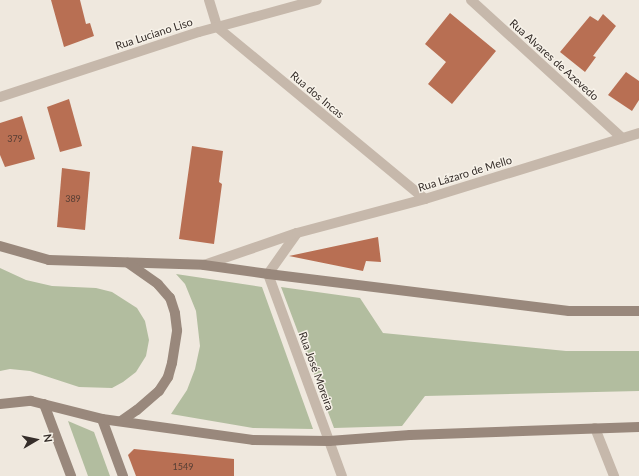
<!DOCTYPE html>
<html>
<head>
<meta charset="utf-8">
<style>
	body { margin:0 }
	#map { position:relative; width:639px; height:476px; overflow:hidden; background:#efe8de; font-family:Lato,sans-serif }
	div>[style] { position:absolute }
	.green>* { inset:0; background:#b2bd9f }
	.building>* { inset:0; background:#b86f53 }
	.street>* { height:10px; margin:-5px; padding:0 5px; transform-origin:5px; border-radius:5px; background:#c6b8ab }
	.secondary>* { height:10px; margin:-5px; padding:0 5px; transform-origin:5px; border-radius:5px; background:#99887c }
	span { translate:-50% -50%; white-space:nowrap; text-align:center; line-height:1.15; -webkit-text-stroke:3px #f7f2e9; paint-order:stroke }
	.number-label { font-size:9px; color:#563e34 }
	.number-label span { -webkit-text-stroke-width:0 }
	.street-label { font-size:11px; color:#352d29 }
	.north { position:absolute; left:16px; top:420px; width:40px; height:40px; -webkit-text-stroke:3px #f7f2e9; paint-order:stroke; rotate:81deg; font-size:11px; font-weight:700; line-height:16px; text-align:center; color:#352d29 }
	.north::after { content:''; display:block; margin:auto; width:14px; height:18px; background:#352d29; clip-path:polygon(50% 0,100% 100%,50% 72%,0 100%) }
</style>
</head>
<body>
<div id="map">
	<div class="green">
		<div style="clip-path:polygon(0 268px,26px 280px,52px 286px,96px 288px,112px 292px,137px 308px,145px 321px,149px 340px,146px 356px,136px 372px,123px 382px,112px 388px,79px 387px,30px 371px,10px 369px,0 371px)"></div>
		<div style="clip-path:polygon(176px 274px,262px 287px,313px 429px,253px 428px,171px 414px,187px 390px,195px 369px,200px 346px,196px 311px,185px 284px)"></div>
		<div style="clip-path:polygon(281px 287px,360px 298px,383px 333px,566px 351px,639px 351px,639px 391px,425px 396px,402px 426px,334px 428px)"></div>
		<div style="clip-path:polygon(68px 421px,94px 432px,110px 476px,88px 476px)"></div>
	</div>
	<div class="building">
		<div style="clip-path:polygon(51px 0,80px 0,86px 24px,90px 23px,94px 36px,64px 47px)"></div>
		<div style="clip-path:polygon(450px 13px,496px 51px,452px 104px,428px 84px,446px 62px,425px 44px)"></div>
		<div style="clip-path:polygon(603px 14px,616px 26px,593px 56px,596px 57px,585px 72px,560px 52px,590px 16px,598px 21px)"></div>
		<div style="clip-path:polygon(626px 72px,639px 81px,639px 100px,632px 111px,608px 95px)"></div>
		<div style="clip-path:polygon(69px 99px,82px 146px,60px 152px,47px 107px)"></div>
		<div style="clip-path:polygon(22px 116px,35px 159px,5px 167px,0 155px,0 123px)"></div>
		<div style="clip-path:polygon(192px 146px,223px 151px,219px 182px,222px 184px,214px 244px,179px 239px)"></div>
		<div style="clip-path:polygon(62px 168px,90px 172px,85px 230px,57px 227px)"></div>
		<div style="clip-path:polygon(378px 237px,381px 262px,366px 261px,363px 271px,289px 256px)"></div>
		<div style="clip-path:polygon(134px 449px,234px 459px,234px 476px,136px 476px,128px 455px)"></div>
	</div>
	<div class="street">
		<div style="left:209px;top:0;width:28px;rotate:73deg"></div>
		<div style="left:217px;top:27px;width:270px;rotate:39.6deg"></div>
		<div style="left:471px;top:0;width:205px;rotate:42.4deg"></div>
		<div style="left:0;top:97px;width:209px;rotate:-18.1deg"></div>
		<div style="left:199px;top:32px;width:122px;rotate:-15.2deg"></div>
		<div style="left:297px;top:233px;width:50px;rotate:125.3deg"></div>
		<div style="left:268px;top:274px;width:215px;rotate:69.9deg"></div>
		<div style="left:204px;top:265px;width:98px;rotate:-19deg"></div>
		<div style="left:297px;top:233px;width:132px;rotate:-14.9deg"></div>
		<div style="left:425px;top:199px;width:224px;rotate:-17.1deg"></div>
		<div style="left:595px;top:428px;width:52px;rotate:68.4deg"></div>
	</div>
	<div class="secondary">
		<div style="left:0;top:246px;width:51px;rotate:15.9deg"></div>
		<div style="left:49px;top:260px;width:155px;rotate:1.8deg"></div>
		<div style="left:204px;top:265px;width:65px;rotate:8deg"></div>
		<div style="left:268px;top:274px;width:303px;rotate:7deg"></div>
		<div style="left:569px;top:311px;width:70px"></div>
		<div style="left:0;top:404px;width:31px;rotate:-6deg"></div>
		<div style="left:31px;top:401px;width:73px;rotate:14.2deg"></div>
		<div style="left:102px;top:419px;width:152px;rotate:7.9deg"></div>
		<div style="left:253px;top:440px;width:76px;rotate:0.8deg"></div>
		<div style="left:329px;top:441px;width:81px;rotate:-4.2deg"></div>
		<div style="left:410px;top:435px;width:229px;rotate:-2deg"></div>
		<div style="left:44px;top:404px;width:77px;rotate:69.4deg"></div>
		<div style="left:102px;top:419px;width:61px;rotate:69.8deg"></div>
		<div style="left:121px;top:421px;width:19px;rotate:-35deg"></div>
		<div style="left:137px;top:410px;width:29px;rotate:-41deg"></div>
		<div style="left:159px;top:391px;width:17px;rotate:-57deg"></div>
		<div style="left:168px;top:377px;width:15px;rotate:-74deg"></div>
		<div style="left:172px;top:363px;width:33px;rotate:-81deg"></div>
		<div style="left:177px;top:330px;width:17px;rotate:-97deg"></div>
		<div style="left:175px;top:313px;width:16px;rotate:-108deg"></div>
		<div style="left:170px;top:298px;width:18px;rotate:-131deg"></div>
		<div style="left:158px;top:284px;width:37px;rotate:-145deg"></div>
	</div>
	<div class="number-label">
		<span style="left:15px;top:139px">379</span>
		<span style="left:73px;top:199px">389</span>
		<span style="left:183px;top:467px">1549</span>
	</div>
	<div class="street-label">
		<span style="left:154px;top:34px;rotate:-18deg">Rua Luciano Liso</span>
		<span style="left:554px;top:60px;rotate:42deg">Rua Alvares de Azevedo</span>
		<span style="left:317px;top:95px;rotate:40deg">Rua dos Incas</span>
		<span style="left:465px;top:174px;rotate:-17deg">Rua Lázaro de Mello</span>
		<span style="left:316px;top:371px;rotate:70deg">Rua José Moreira</span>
	</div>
	<div class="north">N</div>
</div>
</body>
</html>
